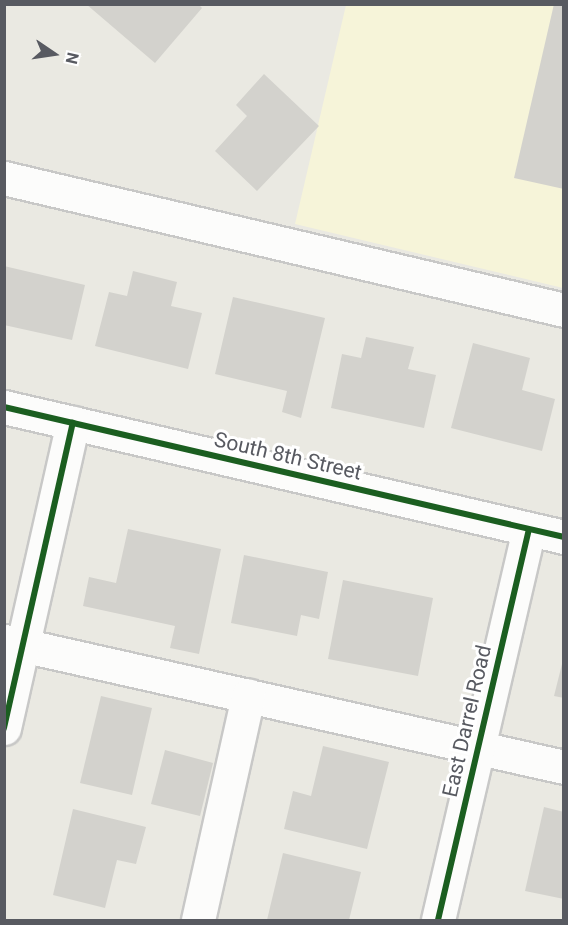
<!DOCTYPE html>
<html>
<head>
<meta charset="utf-8">
<style>
	body { margin:0 }
	#map { position:relative; width:568px; height:925px; overflow:hidden; background:#eae9e2; font-family:Roboto,sans-serif }
	div>[style] { position:absolute }
	.commercial>* { inset:0; background:#f6f4d9 }
	.building>* { inset:0; background:#d3d2cd }
	.roads { filter:drop-shadow(2px 0 #c8c8c7) drop-shadow(-2px 0 #c8c8c7) drop-shadow(0 2px #c8c8c7) drop-shadow(0 -2px #c8c8c7) }
	.minor>* { height:33px; margin:-16.5px; padding:0 16.5px; transform-origin:16.5px; border-radius:16.5px; background:#fcfcfb }
	.cycleway>* { height:6px; margin:-3px; padding:0 3px; transform-origin:3px; border-radius:3px; background:#1b5e20 }
	span { translate:-50% -50%; white-space:nowrap; text-align:center; line-height:1.15; -webkit-text-stroke:6px #fff; paint-order:stroke }
	.street-label { font-size:21px; color:#585a61 }
	.frame { position:absolute; inset:0; border:6px solid #585a61; pointer-events:none }
	.north { position:absolute; left:24px; top:24px; width:60px; height:60px; -webkit-text-stroke:4px #fff; paint-order:stroke; rotate:103deg; font-size:16px; font-weight:700; line-height:24px; text-align:center; color:#585a61 }
	.north::after { content:''; display:block; margin:auto; width:21px; height:27px; background:#585a61; clip-path:polygon(50% 0,100% 100%,50% 72%,0 100%) }
</style>
</head>
<body>
<div id="map">
	<div class="commercial">
		<div style="clip-path:polygon(346px 5px,563px 5px,563px 288px,295px 224px)"></div>
	</div>
	<div class="building">
		<div style="clip-path:polygon(86px 4px,198px 4px,202px 8px,155px 63px)"></div>
		<div style="clip-path:polygon(554px 4px,564px 4px,564px 189px,514px 178px)"></div>
		<div style="clip-path:polygon(264px 74px,319px 126px,257px 191px,215px 151px,247px 116px,236px 105px)"></div>
		<div style="clip-path:polygon(4px 266px,85px 285px,72px 340px,4px 325px)"></div>
		<div style="clip-path:polygon(133px 271px,177px 282px,171px 306px,202px 313px,188px 369px,95px 346px,109px 292px,127px 296px)"></div>
		<div style="clip-path:polygon(233px 297px,325px 318px,301px 418px,282px 412px,287px 391px,215px 374px)"></div>
		<div style="clip-path:polygon(366px 337px,414px 347px,408px 369px,436px 375px,424px 428px,331px 408px,342px 354px,361px 358px)"></div>
		<div style="clip-path:polygon(473px 343px,530px 358px,522px 390px,555px 399px,542px 451px,451px 428px)"></div>
		<div style="clip-path:polygon(128px 529px,221px 549px,199px 654px,170px 648px,175px 626px,83px 606px,89px 577px,116px 583px)"></div>
		<div style="clip-path:polygon(244px 555px,328px 572px,319px 619px,301px 615px,297px 636px,231px 623px)"></div>
		<div style="clip-path:polygon(343px 580px,433px 598px,418px 676px,328px 659px)"></div>
		<div style="clip-path:polygon(563px 660px,564px 660px,564px 698px,554px 696px)"></div>
		<div style="clip-path:polygon(101px 696px,152px 708px,132px 795px,80px 783px)"></div>
		<div style="clip-path:polygon(323px 746px,389px 762px,367px 849px,284px 829px,293px 791px,311px 796px)"></div>
		<div style="clip-path:polygon(165px 750px,213px 763px,200px 816px,151px 804px)"></div>
		<div style="clip-path:polygon(544px 807px,564px 812px,564px 899px,525px 891px)"></div>
		<div style="clip-path:polygon(73px 809px,146px 827px,136px 864px,117px 860px,105px 908px,53px 895px)"></div>
		<div style="clip-path:polygon(283px 853px,361px 872px,349px 920px,267px 920px)"></div>
	</div>
	<div class="roads">
		<div class="minor">
			<div style="left:4px;top:178px;width:575px;rotate:13.26deg"></div>
			<div style="left:4px;top:407px;width:575px;rotate:13.07deg"></div>
			<div style="left:4px;top:641px;width:574px;rotate:12.68deg"></div>
			<div style="left:4px;top:728px;width:313px;rotate:-77.3deg"></div>
			<div style="left:198px;top:920px;width:230px;rotate:-77.4deg"></div>
			<div style="left:438px;top:920px;width:400px;rotate:-76.9deg"></div>
		</div>
	</div>
	<div class="cycleway">
		<div style="left:4px;top:407px;width:575px;rotate:13.07deg"></div>
		<div style="left:4px;top:728px;width:313px;rotate:-77.3deg"></div>
		<div style="left:438px;top:920px;width:400px;rotate:-76.9deg"></div>
	</div>
	<div class="street-label">
		<span style="left:288px;top:456px;rotate:13deg">South 8th Street</span>
		<span style="left:467px;top:721px;rotate:-77deg">East Darrel Road</span>
	</div>
	<div class="frame"></div>
	<div class="north">N</div>
</div>
</body>
</html>
